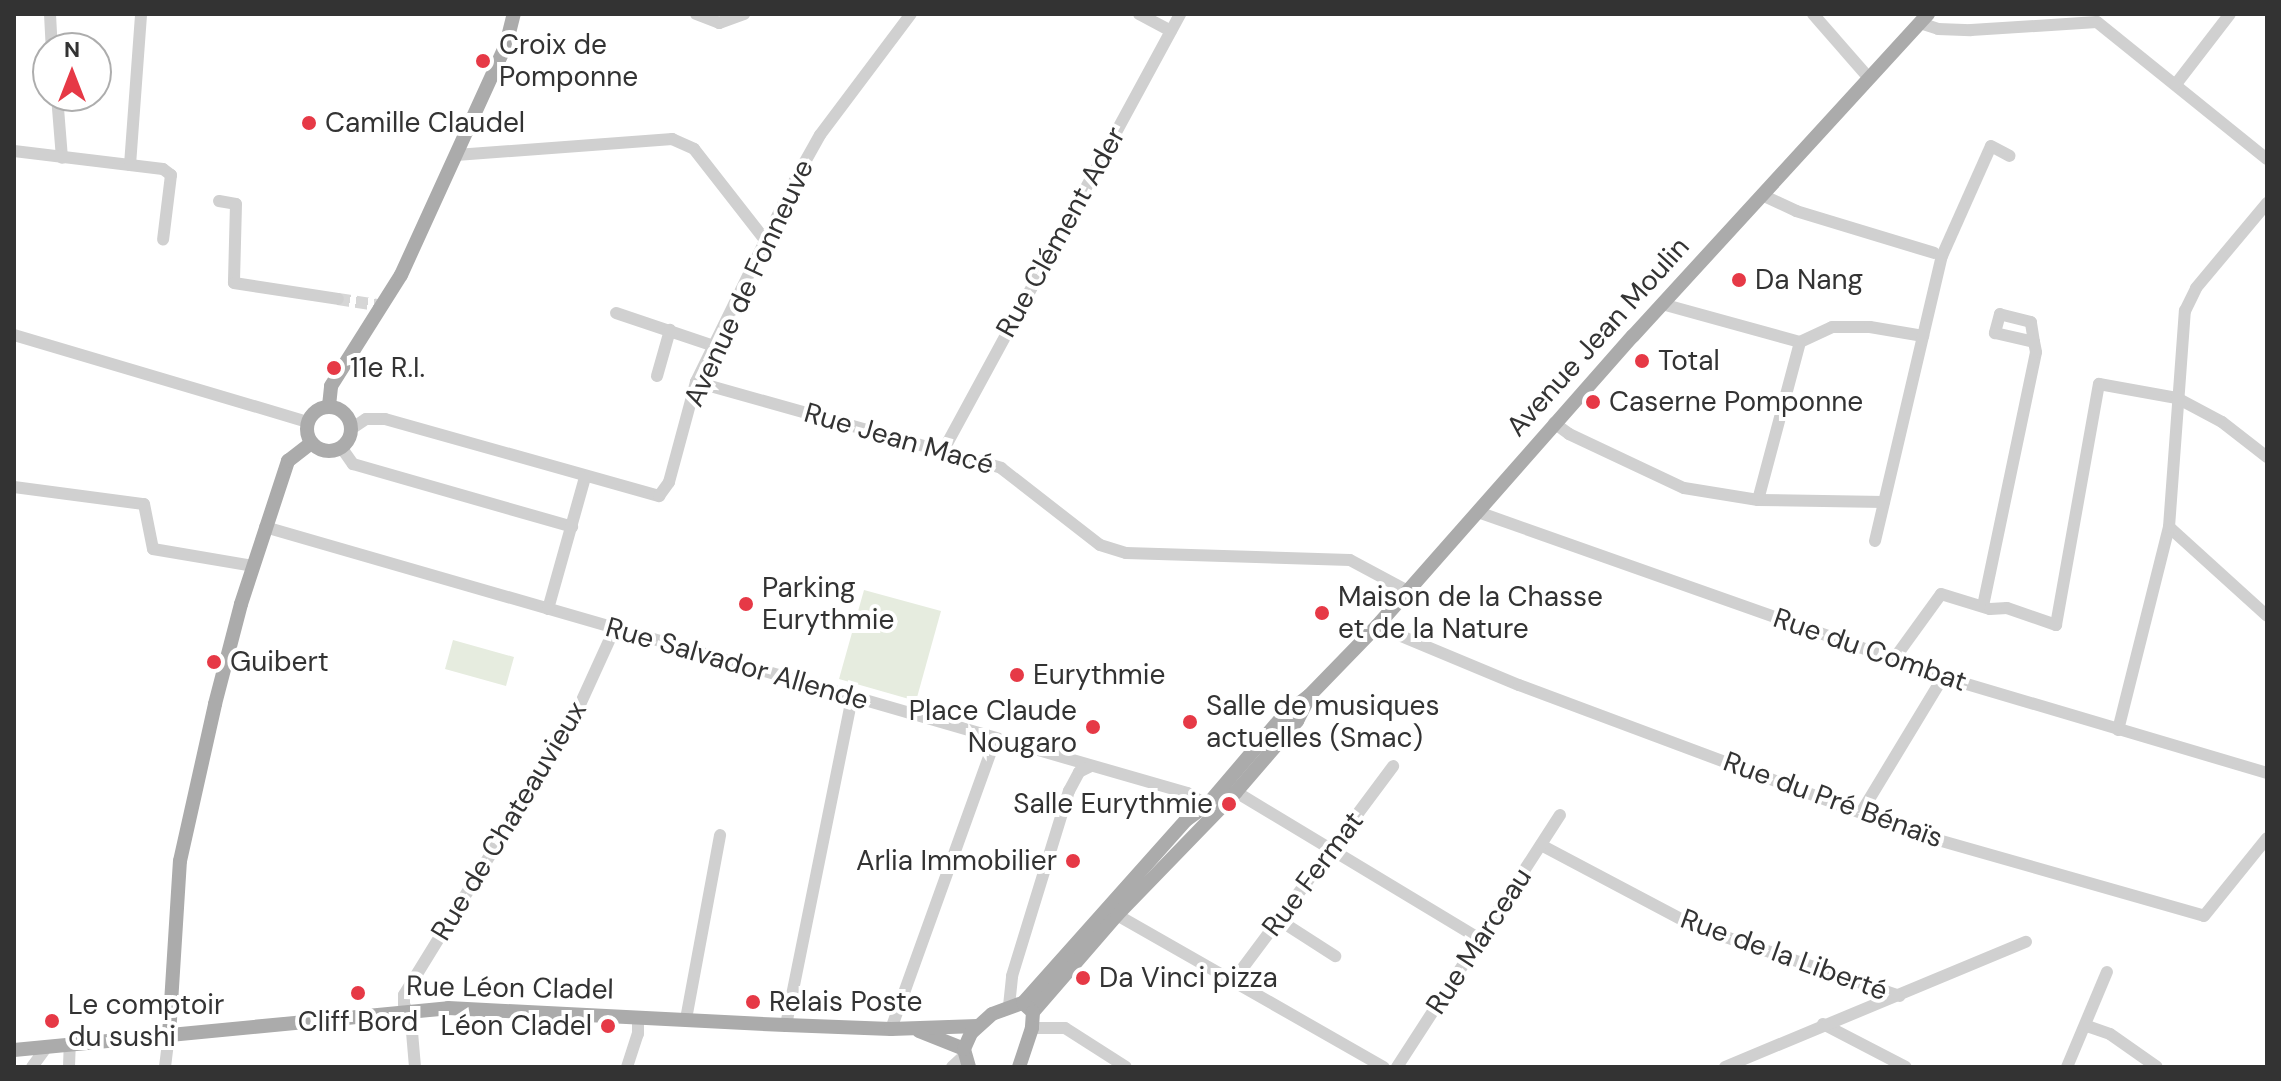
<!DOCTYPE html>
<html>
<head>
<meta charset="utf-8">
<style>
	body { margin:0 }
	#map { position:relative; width:2281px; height:1081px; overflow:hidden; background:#fff; font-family:"DM Sans",sans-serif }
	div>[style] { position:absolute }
	.green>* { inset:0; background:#e6ecdf }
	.minor-tunnel>* { height:12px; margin-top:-6px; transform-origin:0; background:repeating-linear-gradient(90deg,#d6d6d6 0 12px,transparent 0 18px) }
	.minor>* { height:12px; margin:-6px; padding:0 6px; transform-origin:6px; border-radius:6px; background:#d0d0d0 }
	.major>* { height:14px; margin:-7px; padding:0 7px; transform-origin:7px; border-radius:7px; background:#ababab }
	.major>.ring { margin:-7px; padding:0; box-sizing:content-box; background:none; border:14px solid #ababab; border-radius:50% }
	.dots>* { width:22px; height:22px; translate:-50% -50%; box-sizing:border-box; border:4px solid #fff; border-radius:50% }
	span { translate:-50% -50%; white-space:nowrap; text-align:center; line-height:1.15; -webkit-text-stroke:8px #fff; paint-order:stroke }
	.poi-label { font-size:28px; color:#333 }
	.left { translate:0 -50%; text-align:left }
	.right { translate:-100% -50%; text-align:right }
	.street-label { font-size:28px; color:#333 }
	.frame { position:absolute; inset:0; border:16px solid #333; pointer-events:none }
	.north { position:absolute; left:32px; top:32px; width:80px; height:80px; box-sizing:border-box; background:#fff; border:2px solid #adadad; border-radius:50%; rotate:0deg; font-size:22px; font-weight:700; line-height:32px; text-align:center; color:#333 }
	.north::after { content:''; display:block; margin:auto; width:28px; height:36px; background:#e63946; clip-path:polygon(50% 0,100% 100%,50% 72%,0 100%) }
</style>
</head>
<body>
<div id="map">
	<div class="green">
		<div style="clip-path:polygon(864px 590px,941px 611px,916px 701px,839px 679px)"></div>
		<div style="clip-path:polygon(453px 640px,514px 657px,506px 686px,445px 669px)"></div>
	</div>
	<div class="minor-tunnel">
		<div style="left:338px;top:299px;width:46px;rotate:8.8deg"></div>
	</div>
	<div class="minor">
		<div style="left:50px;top:14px;width:34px;rotate:87deg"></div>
		<div style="left:696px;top:14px;width:25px;rotate:21deg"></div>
		<div style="left:719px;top:23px;width:27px;rotate:-20deg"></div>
		<div style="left:1139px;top:14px;width:36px;rotate:28deg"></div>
		<div style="left:1813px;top:14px;width:84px;rotate:48.9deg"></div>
		<div style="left:1920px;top:23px;width:19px;rotate:18deg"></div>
		<div style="left:1938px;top:29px;width:33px;rotate:2deg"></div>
		<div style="left:1971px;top:30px;width:126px;rotate:-3.6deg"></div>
		<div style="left:2097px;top:22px;width:218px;rotate:38.9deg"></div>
		<div style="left:2176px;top:84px;width:88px;rotate:-52.4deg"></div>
		<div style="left:57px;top:96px;width:62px;rotate:85.4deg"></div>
		<div style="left:14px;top:151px;width:150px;rotate:6.9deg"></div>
		<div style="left:163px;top:169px;width:10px;rotate:37deg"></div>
		<div style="left:171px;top:175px;width:65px;rotate:97deg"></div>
		<div style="left:456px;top:155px;width:217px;rotate:-4.2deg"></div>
		<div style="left:672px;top:139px;width:24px;rotate:24deg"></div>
		<div style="left:694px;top:149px;width:117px;rotate:52deg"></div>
		<div style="left:130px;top:165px;width:151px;rotate:-85.8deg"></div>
		<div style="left:1762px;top:195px;width:38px;rotate:25deg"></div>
		<div style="left:1796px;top:211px;width:144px;rotate:16.9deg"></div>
		<div style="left:219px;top:201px;width:17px;rotate:10deg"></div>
		<div style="left:236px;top:204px;width:79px;rotate:91.5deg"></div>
		<div style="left:234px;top:283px;width:105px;rotate:8.7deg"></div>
		<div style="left:1662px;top:304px;width:143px;rotate:15.4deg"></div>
		<div style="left:1800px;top:342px;width:35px;rotate:-25deg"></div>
		<div style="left:1832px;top:327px;width:38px"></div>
		<div style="left:1870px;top:327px;width:54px;rotate:9.6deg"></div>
		<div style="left:616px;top:313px;width:103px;rotate:18.6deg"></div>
		<div style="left:14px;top:335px;width:306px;rotate:16.5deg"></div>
		<div style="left:657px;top:376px;width:48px;rotate:-74.2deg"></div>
		<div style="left:696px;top:382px;width:317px;rotate:15.7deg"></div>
		<div style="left:1001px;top:468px;width:125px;rotate:37.9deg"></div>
		<div style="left:1100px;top:545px;width:27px;rotate:17deg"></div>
		<div style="left:1126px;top:553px;width:224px;rotate:1.8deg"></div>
		<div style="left:1350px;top:560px;width:64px;rotate:28.2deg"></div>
		<div style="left:1554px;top:423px;width:19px;rotate:36deg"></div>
		<div style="left:1569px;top:434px;width:127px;rotate:25.2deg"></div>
		<div style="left:1684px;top:488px;width:75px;rotate:9.2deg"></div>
		<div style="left:1758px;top:500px;width:126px;rotate:0.9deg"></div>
		<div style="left:351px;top:429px;width:18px;rotate:-34deg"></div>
		<div style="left:366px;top:419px;width:19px"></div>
		<div style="left:385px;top:419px;width:285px;rotate:15.7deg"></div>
		<div style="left:659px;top:496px;width:17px;rotate:-54deg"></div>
		<div style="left:669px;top:482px;width:104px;rotate:-74.9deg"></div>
		<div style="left:696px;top:382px;width:229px;rotate:-63.9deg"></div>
		<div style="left:797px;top:176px;width:47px;rotate:-60.7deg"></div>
		<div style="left:820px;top:135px;width:151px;rotate:-53.1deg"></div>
		<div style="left:341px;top:447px;width:21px;rotate:55deg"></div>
		<div style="left:353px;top:464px;width:228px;rotate:16deg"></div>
		<div style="left:943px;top:451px;width:497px;rotate:-61.5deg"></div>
		<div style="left:14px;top:487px;width:131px;rotate:7.5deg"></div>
		<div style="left:144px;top:504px;width:46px;rotate:78.7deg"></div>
		<div style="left:153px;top:549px;width:101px;rotate:9.6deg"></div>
		<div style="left:1758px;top:500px;width:163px;rotate:-75.1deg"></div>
		<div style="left:1478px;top:512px;width:493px;rotate:19.5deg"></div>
		<div style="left:1943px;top:677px;width:338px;rotate:16.5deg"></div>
		<div style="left:265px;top:527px;width:960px;rotate:16.09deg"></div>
		<div style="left:1187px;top:793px;width:23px;rotate:31deg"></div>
		<div style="left:2169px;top:527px;width:132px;rotate:42.2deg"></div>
		<div style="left:1875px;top:541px;width:293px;rotate:-76.8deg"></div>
		<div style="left:1942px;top:256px;width:120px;rotate:-66deg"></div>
		<div style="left:1991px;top:146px;width:21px;rotate:28deg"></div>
		<div style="left:1983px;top:606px;width:259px;rotate:-78.2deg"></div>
		<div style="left:2036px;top:352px;width:10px;rotate:-101deg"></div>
		<div style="left:2034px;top:342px;width:20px;rotate:-99deg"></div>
		<div style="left:2031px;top:322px;width:32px;rotate:-166deg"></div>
		<div style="left:2000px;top:314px;width:20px;rotate:105deg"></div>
		<div style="left:1995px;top:333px;width:40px;rotate:13deg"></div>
		<div style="left:548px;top:609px;width:137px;rotate:-74.3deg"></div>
		<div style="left:1377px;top:626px;width:154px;rotate:22.6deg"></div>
		<div style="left:1519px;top:685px;width:425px;rotate:20.5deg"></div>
		<div style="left:1917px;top:834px;width:298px;rotate:15.9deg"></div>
		<div style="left:2204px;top:916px;width:100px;rotate:-51.1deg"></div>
		<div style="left:1894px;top:659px;width:80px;rotate:-54.1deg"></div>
		<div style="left:1941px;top:594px;width:51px;rotate:17deg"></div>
		<div style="left:1990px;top:609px;width:17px;rotate:-3deg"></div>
		<div style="left:2007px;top:608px;width:52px;rotate:19.1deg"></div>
		<div style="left:2056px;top:625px;width:245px;rotate:-79.9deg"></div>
		<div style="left:2099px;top:384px;width:79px;rotate:10.2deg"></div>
		<div style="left:2177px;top:398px;width:51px;rotate:28.1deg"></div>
		<div style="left:2222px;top:422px;width:57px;rotate:37.9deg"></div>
		<div style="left:2118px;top:730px;width:209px;rotate:-75.9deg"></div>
		<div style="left:2169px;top:527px;width:217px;rotate:-85.8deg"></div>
		<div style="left:2185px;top:311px;width:25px;rotate:-64deg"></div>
		<div style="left:2196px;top:288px;width:111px;rotate:-50.1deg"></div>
		<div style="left:1232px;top:785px;width:8px;rotate:60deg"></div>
		<div style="left:1236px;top:792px;width:285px;rotate:31.1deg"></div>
		<div style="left:1862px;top:811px;width:157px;rotate:-58.8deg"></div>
		<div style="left:1541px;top:845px;width:175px;rotate:27.9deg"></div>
		<div style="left:1696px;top:927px;width:215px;rotate:18.7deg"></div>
		<div style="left:1117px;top:915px;width:307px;rotate:29.7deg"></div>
		<div style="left:1279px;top:920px;width:67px;rotate:32.7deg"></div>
		<div style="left:1233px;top:981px;width:268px;rotate:-53.3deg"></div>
		<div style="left:1009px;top:1006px;width:30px;rotate:-84deg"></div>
		<div style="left:1012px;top:976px;width:194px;rotate:-72.9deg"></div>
		<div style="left:1069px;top:791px;width:21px;rotate:-62deg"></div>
		<div style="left:1079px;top:772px;width:13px;rotate:-27deg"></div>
		<div style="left:686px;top:1019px;width:187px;rotate:-79.5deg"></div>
		<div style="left:1823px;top:1024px;width:93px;rotate:27.4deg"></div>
		<div style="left:786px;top:1025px;width:335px;rotate:-78.6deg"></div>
		<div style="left:2087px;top:1026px;width:24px;rotate:19deg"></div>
		<div style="left:2110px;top:1034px;width:57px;rotate:35.1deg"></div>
		<div style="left:1032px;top:1028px;width:33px"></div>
		<div style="left:1065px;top:1028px;width:72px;rotate:32.6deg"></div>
		<div style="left:891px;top:1029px;width:309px;rotate:-70.2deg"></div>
		<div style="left:32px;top:1067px;width:26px;rotate:-54deg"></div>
		<div style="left:69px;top:1067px;width:23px;rotate:-88deg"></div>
		<div style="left:165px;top:1067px;width:32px;rotate:-83deg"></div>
		<div style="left:415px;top:1067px;width:47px;rotate:-94.9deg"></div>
		<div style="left:411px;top:1020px;width:17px;rotate:-114deg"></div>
		<div style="left:404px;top:1004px;width:9px;rotate:-90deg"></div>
		<div style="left:404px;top:995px;width:323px;rotate:-58.4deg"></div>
		<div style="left:573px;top:720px;width:101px;rotate:-65.5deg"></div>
		<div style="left:627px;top:1067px;width:35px;rotate:-72deg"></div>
		<div style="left:638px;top:1034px;width:17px;rotate:-90deg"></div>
		<div style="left:952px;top:1067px;width:16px;rotate:-43deg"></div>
		<div style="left:1397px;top:1067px;width:300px;rotate:-57.1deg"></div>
		<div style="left:1725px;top:1067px;width:326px;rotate:-22.6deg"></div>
		<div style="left:2067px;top:1067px;width:103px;rotate:-67.2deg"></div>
	</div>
	<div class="major">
		<div style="left:329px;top:406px;width:20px;rotate:-84deg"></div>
		<div style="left:331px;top:386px;width:131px;rotate:-57.8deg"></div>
		<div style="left:401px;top:275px;width:253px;rotate:-65.5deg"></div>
		<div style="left:506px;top:45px;width:32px;rotate:-76deg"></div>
		<div class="ring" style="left:307px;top:407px;width:30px;height:30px"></div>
		<div style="left:1023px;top:1003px;width:245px;rotate:-48.3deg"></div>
		<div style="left:1186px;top:820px;width:26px;rotate:-36deg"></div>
		<div style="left:1207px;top:805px;width:117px;rotate:-49.5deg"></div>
		<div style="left:1283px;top:716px;width:33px;rotate:-38deg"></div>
		<div style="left:1309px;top:696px;width:98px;rotate:-45.8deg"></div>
		<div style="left:1377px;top:626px;width:387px;rotate:-48.6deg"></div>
		<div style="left:1633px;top:336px;width:437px;rotate:-47.5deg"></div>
		<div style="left:1033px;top:1012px;width:128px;rotate:-49.1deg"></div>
		<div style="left:1117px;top:915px;width:171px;rotate:-45.9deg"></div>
		<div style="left:1236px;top:792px;width:94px;rotate:-49.3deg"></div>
		<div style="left:1297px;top:721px;width:22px;rotate:-63deg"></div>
		<div style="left:919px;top:1031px;width:48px;rotate:21.8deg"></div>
		<div style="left:169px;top:1035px;width:174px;rotate:-86.4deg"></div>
		<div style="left:180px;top:861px;width:161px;rotate:-77.4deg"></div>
		<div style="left:215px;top:704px;width:103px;rotate:-75.4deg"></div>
		<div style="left:241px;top:604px;width:151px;rotate:-71.8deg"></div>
		<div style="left:288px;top:461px;width:29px;rotate:-38deg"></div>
		<div style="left:14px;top:1050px;width:436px;rotate:-5.5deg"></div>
		<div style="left:448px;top:1008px;width:338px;rotate:2.9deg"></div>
		<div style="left:786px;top:1025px;width:105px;rotate:2.2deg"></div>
		<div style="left:891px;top:1029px;width:87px;rotate:-2deg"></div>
		<div style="left:969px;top:1067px;width:19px;rotate:-106deg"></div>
		<div style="left:964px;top:1049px;width:17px;rotate:-66deg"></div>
		<div style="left:971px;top:1033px;width:28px;rotate:-42deg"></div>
		<div style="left:992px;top:1014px;width:33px;rotate:-20deg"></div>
		<div style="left:1023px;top:1003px;width:13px;rotate:42deg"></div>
		<div style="left:1033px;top:1012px;width:16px;rotate:94deg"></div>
		<div style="left:1032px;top:1028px;width:41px;rotate:108.4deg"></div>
	</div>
	<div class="dots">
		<div style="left:483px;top:61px;background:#e63946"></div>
		<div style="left:309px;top:123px;background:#e63946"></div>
		<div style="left:1739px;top:280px;background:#e63946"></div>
		<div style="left:1642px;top:361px;background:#e63946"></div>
		<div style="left:334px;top:368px;background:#e63946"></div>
		<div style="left:1593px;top:402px;background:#e63946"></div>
		<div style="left:746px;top:604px;background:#e63946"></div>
		<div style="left:1322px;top:613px;background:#e63946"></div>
		<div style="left:214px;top:662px;background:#e63946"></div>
		<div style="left:1017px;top:675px;background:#e63946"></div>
		<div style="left:1190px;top:722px;background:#e63946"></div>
		<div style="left:1093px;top:727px;background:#e63946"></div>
		<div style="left:1229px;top:804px;background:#e63946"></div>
		<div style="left:1073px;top:861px;background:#e63946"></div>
		<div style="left:1083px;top:978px;background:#e63946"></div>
		<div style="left:358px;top:993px;background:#e63946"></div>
		<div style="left:753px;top:1002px;background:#e63946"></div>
		<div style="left:52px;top:1021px;background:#e63946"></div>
		<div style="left:608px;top:1026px;background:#e63946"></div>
	</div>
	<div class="poi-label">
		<span class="left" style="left:499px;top:61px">Croix de<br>Pomponne</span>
		<span class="left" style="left:325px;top:123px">Camille Claudel</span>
		<span class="left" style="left:1755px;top:280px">Da Nang</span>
		<span class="left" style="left:1658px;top:361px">Total</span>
		<span class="left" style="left:350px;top:368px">11e R.I.</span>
		<span class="left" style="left:1609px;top:402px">Caserne Pomponne</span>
		<span class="left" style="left:762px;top:604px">Parking<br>Eurythmie</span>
		<span class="left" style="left:1338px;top:613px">Maison de la Chasse<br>et de la Nature</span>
		<span class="left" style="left:230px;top:662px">Guibert</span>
		<span class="left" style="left:1033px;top:675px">Eurythmie</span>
		<span class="left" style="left:1206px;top:722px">Salle de musiques<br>actuelles (Smac)</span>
		<span class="right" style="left:1077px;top:727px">Place Claude<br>Nougaro</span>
		<span class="right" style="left:1213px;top:804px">Salle Eurythmie</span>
		<span class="right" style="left:1057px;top:861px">Arlia Immobilier</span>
		<span class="left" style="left:1099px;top:978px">Da Vinci pizza</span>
		<span class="left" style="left:769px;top:1002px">Relais Poste</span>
		<span class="left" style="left:68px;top:1021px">Le comptoir<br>du sushi</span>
		<span style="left:358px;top:1022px">Cliff Bord</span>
		<span class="right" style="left:592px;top:1026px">Léon Cladel</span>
	</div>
	<div class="street-label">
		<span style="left:1061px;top:232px;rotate:-61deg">Rue Clément Ader</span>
		<span style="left:749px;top:283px;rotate:-65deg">Avenue de Fonneuve</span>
		<span style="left:1598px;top:337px;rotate:-48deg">Avenue Jean Moulin</span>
		<span style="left:899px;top:439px;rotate:16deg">Rue Jean Macé</span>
		<span style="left:1870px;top:650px;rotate:19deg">Rue du Combat</span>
		<span style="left:737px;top:664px;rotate:16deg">Rue Salvador Allende</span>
		<span style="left:1833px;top:800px;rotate:20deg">Rue du Pré Bénaïs</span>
		<span style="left:509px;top:821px;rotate:-59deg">Rue de Chateauvieux</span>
		<span style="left:1313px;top:874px;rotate:-53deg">Rue Fermat</span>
		<span style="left:1479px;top:941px;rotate:-57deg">Rue Marceau</span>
		<span style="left:1784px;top:955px;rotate:20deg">Rue de la Liberté</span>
		<span style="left:510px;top:988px;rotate:1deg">Rue Léon Cladel</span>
	</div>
	<div class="frame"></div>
	<div class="north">N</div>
</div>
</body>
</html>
